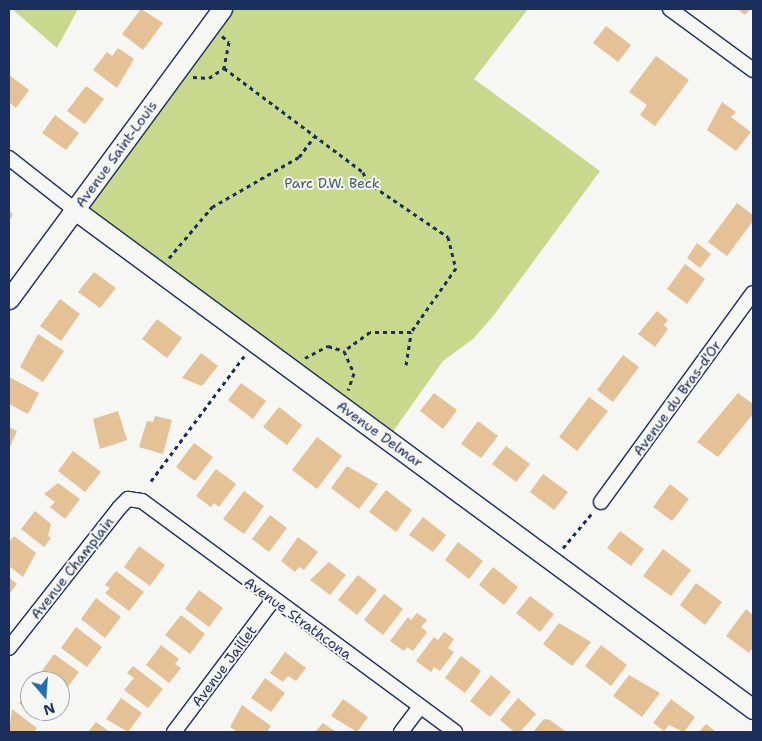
<!DOCTYPE html>
<html>
<head>
<meta charset="utf-8">
<style>
	body { margin:0 }
	#map { position:relative; width:762px; height:741px; overflow:hidden; background:#f6f6f2; font-family:"Shantell Sans",sans-serif }
	div>[style] { position:absolute }
	.green>* { inset:0; background:#c8d98d }
	.building>* { inset:0; background:#e5c196 }
	.path>* { height:3px; margin-top:-1.5px; transform-origin:0; background:repeating-linear-gradient(90deg,#1b2f5e 0 4px,transparent 0 8px) }
	.roads { filter:drop-shadow(1px 0 #1b2f5e) drop-shadow(-1px 0 #1b2f5e) drop-shadow(0 1px #1b2f5e) drop-shadow(0 -1px #1b2f5e) }
	.street>* { height:14px; margin:-7px; padding:0 7px; transform-origin:7px; border-radius:7px; background:#f6f6f2 }
	.secondary>* { height:19px; margin:-9.5px; padding:0 9.5px; transform-origin:9.5px; border-radius:9.5px; background:#f6f6f2 }
	span { translate:-50% -50%; white-space:nowrap; text-align:center; line-height:1.15; -webkit-text-stroke:4px #f6f6f2; paint-order:stroke }
	.street-label { font-size:14px; color:#1b2f5e }
	.park-label { font-size:14px; color:#465a6a }
	.frame { position:absolute; inset:0; border:10px solid #1b2f5e; pointer-events:none }
	.north { position:absolute; left:20px; top:671px; width:50px; height:50px; box-sizing:border-box; background:#f6f6f2; border:1px solid #9ea6b7; border-radius:50%; rotate:162deg; font-size:14px; font-weight:700; line-height:20px; text-align:center; color:#1b2f5e }
	.north::after { content:''; display:block; margin:auto; width:18px; height:22px; background:#1f6fb2; clip-path:polygon(50% 0,100% 100%,50% 72%,0 100%) }
</style>
</head>
<body>
<div id="map">
	<div class="green">
		<div style="clip-path:polygon(12px 9px,78px 9px,57px 48px)"></div>
		<div style="clip-path:polygon(222px 9px,528px 9px,474px 79px,600px 171px,494px 315px,473px 339px,443px 361px,389px 437px,75px 210px)"></div>
	</div>
	<div class="building">
		<div style="clip-path:polygon(141px 9px,163px 23px,143px 50px,122px 34px)"></div>
		<div style="clip-path:polygon(737px 9px,750px 9px,745px 15px)"></div>
		<div style="clip-path:polygon(606px 26px,631px 45px,618px 62px,593px 43px)"></div>
		<div style="clip-path:polygon(118px 48px,134px 59px,117px 88px,93px 70px,107px 52px,112px 56px)"></div>
		<div style="clip-path:polygon(656px 56px,689px 80px,655px 126px,640px 115px,647px 105px,629px 92px)"></div>
		<div style="clip-path:polygon(9px 75px,29px 90px,16px 108px,9px 102px)"></div>
		<div style="clip-path:polygon(86px 86px,104px 99px,85px 124px,67px 111px)"></div>
		<div style="clip-path:polygon(722px 102px,736px 112px,731px 117px,751px 132px,736px 151px,707px 130px)"></div>
		<div style="clip-path:polygon(55px 115px,79px 133px,66px 150px,42px 133px)"></div>
		<div style="clip-path:polygon(737px 203px,753px 215px,753px 221px,727px 256px,708px 242px)"></div>
		<div style="clip-path:polygon(9px 211px,13px 214px,9px 221px)"></div>
		<div style="clip-path:polygon(697px 243px,711px 254px,700px 268px,687px 258px)"></div>
		<div style="clip-path:polygon(685px 264px,705px 279px,687px 304px,667px 289px)"></div>
		<div style="clip-path:polygon(94px 272px,116px 288px,100px 308px,78px 292px)"></div>
		<div style="clip-path:polygon(60px 299px,80px 314px,61px 341px,40px 326px)"></div>
		<div style="clip-path:polygon(657px 311px,668px 320px,664px 325px,668px 329px,655px 347px,638px 334px)"></div>
		<div style="clip-path:polygon(157px 319px,182px 338px,167px 358px,142px 339px)"></div>
		<div style="clip-path:polygon(38px 334px,64px 351px,43px 382px,20px 367px)"></div>
		<div style="clip-path:polygon(201px 353px,218px 366px,202px 386px,182px 378px)"></div>
		<div style="clip-path:polygon(623px 355px,639px 367px,613px 402px,597px 390px)"></div>
		<div style="clip-path:polygon(9px 377px,39px 393px,28px 414px,9px 404px)"></div>
		<div style="clip-path:polygon(241px 383px,266px 401px,253px 419px,228px 400px)"></div>
		<div style="clip-path:polygon(434px 393px,457px 410px,443px 429px,420px 411px)"></div>
		<div style="clip-path:polygon(738px 393px,753px 404px,753px 414px,718px 457px,697px 442px)"></div>
		<div style="clip-path:polygon(589px 397px,608px 411px,577px 451px,559px 437px)"></div>
		<div style="clip-path:polygon(279px 407px,302px 425px,287px 445px,263px 427px)"></div>
		<div style="clip-path:polygon(118px 411px,127px 440px,100px 449px,93px 419px)"></div>
		<div style="clip-path:polygon(155px 416px,172px 420px,163px 454px,139px 447px,147px 421px,153px 422px)"></div>
		<div style="clip-path:polygon(478px 421px,498px 436px,481px 458px,461px 444px)"></div>
		<div style="clip-path:polygon(9px 427px,17px 431px,9px 449px)"></div>
		<div style="clip-path:polygon(317px 437px,342px 456px,317px 489px,292px 470px)"></div>
		<div style="clip-path:polygon(194px 443px,213px 457px,195px 481px,176px 467px)"></div>
		<div style="clip-path:polygon(506px 446px,530px 464px,516px 482px,492px 464px)"></div>
		<div style="clip-path:polygon(73px 451px,101px 472px,85px 492px,58px 471px)"></div>
		<div style="clip-path:polygon(347px 466px,378px 484px,359px 509px,331px 488px)"></div>
		<div style="clip-path:polygon(216px 469px,236px 484px,219px 507px,214px 503px,211px 507px,196px 496px)"></div>
		<div style="clip-path:polygon(543px 474px,568px 492px,554px 510px,530px 492px)"></div>
		<div style="clip-path:polygon(58px 483px,80px 499px,65px 519px,50px 507px,55px 502px,44px 494px)"></div>
		<div style="clip-path:polygon(670px 484px,689px 499px,672px 521px,653px 507px)"></div>
		<div style="clip-path:polygon(386px 490px,412px 510px,396px 532px,369px 512px)"></div>
		<div style="clip-path:polygon(244px 491px,264px 506px,244px 534px,223px 519px)"></div>
		<div style="clip-path:polygon(35px 511px,51px 524px,48px 536px,51px 538px,44px 547px,21px 529px)"></div>
		<div style="clip-path:polygon(270px 515px,287px 528px,269px 552px,252px 539px)"></div>
		<div style="clip-path:polygon(423px 517px,446px 535px,433px 552px,409px 535px)"></div>
		<div style="clip-path:polygon(620px 531px,644px 549px,631px 566px,607px 548px)"></div>
		<div style="clip-path:polygon(14px 536px,36px 553px,23px 577px,9px 566px,9px 542px)"></div>
		<div style="clip-path:polygon(298px 537px,318px 552px,304px 570px,299px 567px,295px 572px,281px 561px)"></div>
		<div style="clip-path:polygon(458px 542px,483px 561px,469px 579px,445px 560px)"></div>
		<div style="clip-path:polygon(139px 546px,165px 565px,150px 586px,124px 567px)"></div>
		<div style="clip-path:polygon(663px 549px,691px 570px,671px 596px,643px 576px)"></div>
		<div style="clip-path:polygon(329px 562px,346px 575px,330px 595px,310px 580px)"></div>
		<div style="clip-path:polygon(493px 567px,518px 587px,504px 605px,479px 585px)"></div>
		<div style="clip-path:polygon(116px 571px,144px 592px,129px 611px,105px 593px,110px 588px,105px 585px)"></div>
		<div style="clip-path:polygon(358px 575px,377px 590px,357px 615px,338px 600px)"></div>
		<div style="clip-path:polygon(9px 577px,17px 584px,10px 593px,9px 592px)"></div>
		<div style="clip-path:polygon(696px 583px,722px 602px,705px 625px,680px 605px)"></div>
		<div style="clip-path:polygon(199px 590px,223px 608px,209px 627px,185px 609px)"></div>
		<div style="clip-path:polygon(384px 594px,403px 609px,383px 635px,364px 620px)"></div>
		<div style="clip-path:polygon(530px 596px,554px 614px,540px 632px,516px 613px)"></div>
		<div style="clip-path:polygon(96px 598px,121px 617px,105px 638px,81px 619px)"></div>
		<div style="clip-path:polygon(746px 609px,753px 615px,753px 647px,749px 653px,726px 636px)"></div>
		<div style="clip-path:polygon(417px 613px,427px 620px,421px 627px,427px 632px,413px 651px,407px 647px,404px 651px,390px 641px,408px 617px,411px 620px)"></div>
		<div style="clip-path:polygon(181px 615px,205px 634px,190px 654px,165px 635px)"></div>
		<div style="clip-path:polygon(559px 623px,591px 642px,572px 666px,543px 644px)"></div>
		<div style="clip-path:polygon(76px 627px,102px 647px,87px 667px,61px 648px)"></div>
		<div style="clip-path:polygon(444px 632px,454px 639px,448px 648px,454px 652px,440px 671px,434px 667px,431px 672px,416px 661px,434px 637px,438px 640px)"></div>
		<div style="clip-path:polygon(161px 645px,179px 659px,175px 664px,181px 668px,169px 683px,146px 665px)"></div>
		<div style="clip-path:polygon(601px 645px,627px 665px,611px 686px,585px 666px)"></div>
		<div style="clip-path:polygon(285px 652px,306px 668px,296px 681px,288px 676px,283px 682px,270px 673px)"></div>
		<div style="clip-path:polygon(54px 654px,79px 672px,63px 693px,60px 681px,47px 681px,39px 675px)"></div>
		<div style="clip-path:polygon(461px 656px,481px 671px,465px 693px,445px 678px)"></div>
		<div style="clip-path:polygon(133px 666px,163px 689px,148px 708px,124px 690px,134px 678px,127px 673px)"></div>
		<div style="clip-path:polygon(491px 675px,511px 692px,490px 717px,470px 701px)"></div>
		<div style="clip-path:polygon(629px 675px,660px 693px,642px 717px,613px 696px)"></div>
		<div style="clip-path:polygon(265px 678px,285px 693px,271px 712px,251px 698px)"></div>
		<div style="clip-path:polygon(30px 689px,30px 711px,51px 711px,43px 721px,19px 703px)"></div>
		<div style="clip-path:polygon(121px 698px,142px 713px,128px 732px,106px 719px)"></div>
		<div style="clip-path:polygon(518px 698px,536px 714px,520px 732px,514px 732px,500px 720px)"></div>
		<div style="clip-path:polygon(343px 699px,368px 717px,357px 732px,331px 716px)"></div>
		<div style="clip-path:polygon(671px 699px,695px 717px,684px 732px,669px 725px,664px 731px,653px 723px)"></div>
		<div style="clip-path:polygon(242px 705px,271px 726px,267px 732px,238px 732px,230px 727px)"></div>
		<div style="clip-path:polygon(12px 709px,37px 728px,34px 732px,9px 732px)"></div>
		<div style="clip-path:polygon(544px 719px,550px 720px,565px 731px,533px 732px)"></div>
		<div style="clip-path:polygon(96px 722px,110px 732px,88px 732px)"></div>
		<div style="clip-path:polygon(323px 723px,336px 732px,315px 732px)"></div>
		<div style="clip-path:polygon(706px 724px,716px 732px,699px 732px)"></div>
	</div>
	<div class="path">
		<div style="left:222px;top:36px;width:9px;rotate:41deg"></div>
		<div style="left:229px;top:42px;width:26px;rotate:101deg"></div>
		<div style="left:224px;top:68px;width:174px;rotate:36.8deg"></div>
		<div style="left:363px;top:172px;width:11px;rotate:68deg"></div>
		<div style="left:367px;top:182px;width:98px;rotate:34.2deg"></div>
		<div style="left:448px;top:237px;width:32px;rotate:76deg"></div>
		<div style="left:456px;top:268px;width:78px;rotate:125.1deg"></div>
		<div style="left:411px;top:332px;width:41px;rotate:180deg"></div>
		<div style="left:370px;top:332px;width:32px;rotate:144deg"></div>
		<div style="left:193px;top:77px;width:16px;rotate:4deg"></div>
		<div style="left:209px;top:78px;width:18px;rotate:-34deg"></div>
		<div style="left:169px;top:258px;width:67px;rotate:-49.9deg"></div>
		<div style="left:212px;top:207px;width:100px;rotate:-29.9deg"></div>
		<div style="left:299px;top:157px;width:26px;rotate:-53deg"></div>
		<div style="left:305px;top:358px;width:26px;rotate:-28deg"></div>
		<div style="left:328px;top:346px;width:17px;rotate:17deg"></div>
		<div style="left:344px;top:351px;width:24px;rotate:66deg"></div>
		<div style="left:354px;top:373px;width:18px;rotate:109deg"></div>
		<div style="left:406px;top:365px;width:33px;rotate:-81deg"></div>
		<div style="left:151px;top:481px;width:157px;rotate:-53.3deg"></div>
		<div style="left:563px;top:548px;width:47px;rotate:-50.2deg"></div>
	</div>
	<div class="roads">
		<div class="street">
			<div style="left:670px;top:9px;width:103px;rotate:36.3deg"></div>
			<div style="left:9px;top:158px;width:84px;rotate:38.2deg"></div>
			<div style="left:601px;top:502px;width:258px;rotate:-54deg"></div>
			<div style="left:9px;top:648px;width:178px;rotate:-51.8deg"></div>
			<div style="left:119px;top:508px;width:13px;rotate:-45deg"></div>
			<div style="left:128px;top:499px;width:14px;rotate:8deg"></div>
			<div style="left:142px;top:501px;width:389px;rotate:36.4deg"></div>
			<div style="left:174px;top:732px;width:165px;rotate:-53.1deg"></div>
			<div style="left:401px;top:732px;width:31px;rotate:-53deg"></div>
		</div>
		<div class="secondary">
			<div style="left:75px;top:210px;width:842px;rotate:36.35deg"></div>
			<div style="left:9px;top:299px;width:360px;rotate:-53.7deg"></div>
		</div>
	</div>
	<div class="street-label">
		<span style="left:116px;top:154px;rotate:-54deg">Avenue Saint-Louis</span>
		<span style="left:677px;top:398px;rotate:-54deg">Avenue du Bras-d'Or</span>
		<span style="left:380px;top:434px;rotate:36deg">Avenue Delmar</span>
		<span style="left:72px;top:568px;rotate:-52deg">Avenue Champlain</span>
		<span style="left:298px;top:618px;rotate:36deg">Avenue Strathcona</span>
		<span style="left:224px;top:666px;rotate:-53deg">Avenue Jaillet</span>
	</div>
	<div class="park-label">
		<span style="left:332px;top:183px">Parc D.W. Beck</span>
	</div>
	<div class="frame"></div>
	<div class="north">N</div>
</div>
</body>
</html>
